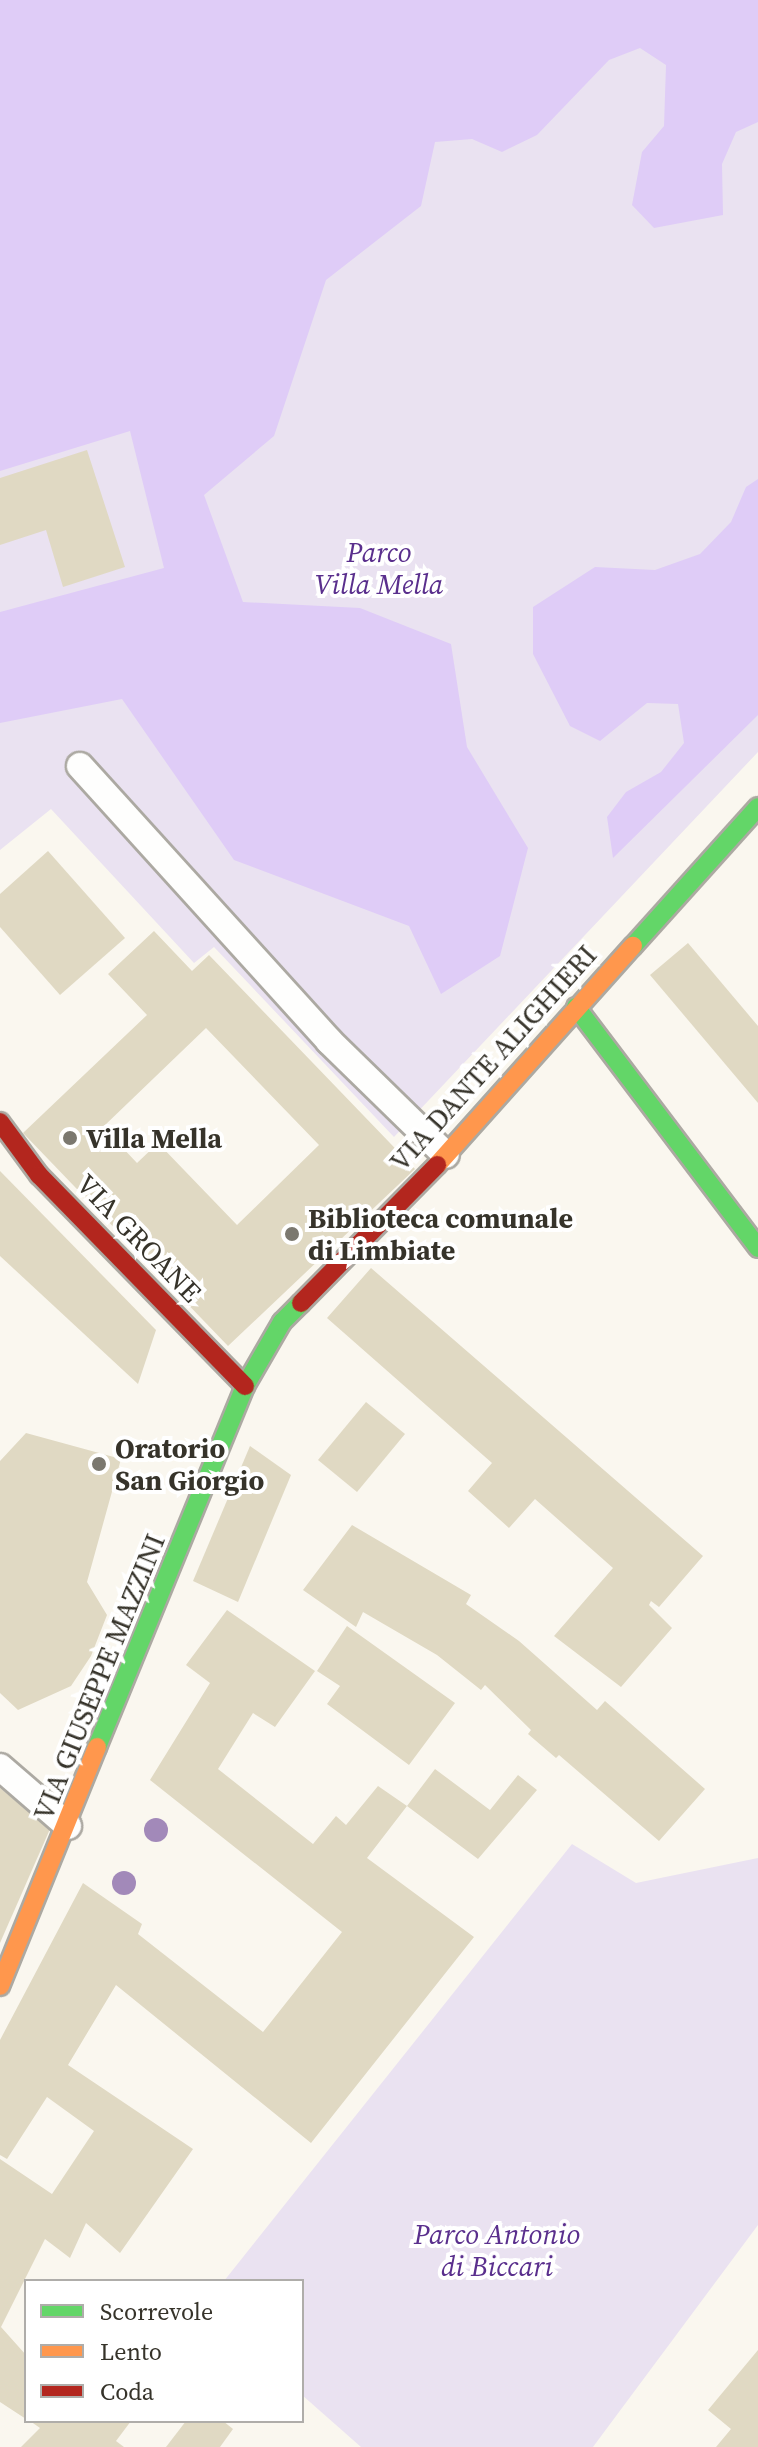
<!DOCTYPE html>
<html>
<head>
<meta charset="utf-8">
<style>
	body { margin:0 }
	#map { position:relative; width:758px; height:2447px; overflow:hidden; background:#faf7ef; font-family:"Source Serif 4",serif }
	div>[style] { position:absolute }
	.green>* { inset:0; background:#eae2f1 }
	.forest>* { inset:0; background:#dfccf7 }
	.building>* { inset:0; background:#e0d9c3 }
	.roads { filter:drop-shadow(2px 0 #aca9a2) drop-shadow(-2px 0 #aca9a2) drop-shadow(0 2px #aca9a2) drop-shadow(0 -2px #aca9a2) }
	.lane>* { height:26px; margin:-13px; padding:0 13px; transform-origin:13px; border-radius:13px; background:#fefefd }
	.fast>* { height:18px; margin:-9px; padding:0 9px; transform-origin:9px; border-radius:9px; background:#63d668 }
	.slow>* { height:18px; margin:-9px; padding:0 9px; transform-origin:9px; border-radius:9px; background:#ff974d }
	.jam>* { height:18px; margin:-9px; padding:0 9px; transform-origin:9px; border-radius:9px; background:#b3261e }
	.trees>* { width:24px; height:24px; margin:-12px; border-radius:50%; background:#a289b9 }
	.dots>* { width:22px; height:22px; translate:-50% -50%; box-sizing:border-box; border:4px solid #fff; border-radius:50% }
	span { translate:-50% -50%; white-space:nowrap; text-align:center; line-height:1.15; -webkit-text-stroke:8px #fff; paint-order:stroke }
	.park-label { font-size:28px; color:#5a2f8d; font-style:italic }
	.street-label { font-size:28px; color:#36332a }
	.poi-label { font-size:28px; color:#36332a; font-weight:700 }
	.left { translate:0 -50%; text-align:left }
	.legend { position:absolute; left:24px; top:2279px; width:280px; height:144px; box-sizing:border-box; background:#fff; border:2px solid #afadaa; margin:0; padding:10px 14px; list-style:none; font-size:24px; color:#36332a }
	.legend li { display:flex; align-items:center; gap:16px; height:40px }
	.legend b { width:40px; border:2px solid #afadaa }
</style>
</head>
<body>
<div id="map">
	<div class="green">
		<div style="clip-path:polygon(0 0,758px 0,758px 752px,394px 1137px,214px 947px,194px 963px,51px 809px,0 850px)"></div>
		<div style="clip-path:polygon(572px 1844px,636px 1883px,758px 1858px,758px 2225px,593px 2447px,361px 2447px,302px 2395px,302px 2281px,224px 2281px)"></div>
	</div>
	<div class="forest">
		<div style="clip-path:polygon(0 0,758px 0,758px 122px,736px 132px,722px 164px,723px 215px,654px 228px,632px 205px,642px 152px,664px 126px,666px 65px,640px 48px,609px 60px,537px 135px,502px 152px,472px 139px,435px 142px,421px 206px,326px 280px,274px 436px,204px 495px,243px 602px,360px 608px,451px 644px,467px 747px,528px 848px,500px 956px,441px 994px,409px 926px,234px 860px,122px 699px,0 723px,0 612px,164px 568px,130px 431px,0 471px)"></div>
		<div style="clip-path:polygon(758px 479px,758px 715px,613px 858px,607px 817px,626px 792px,661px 772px,684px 743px,678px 704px,647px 703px,600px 741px,570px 726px,533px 654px,533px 607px,595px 567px,655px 570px,700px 554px,731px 522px,746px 487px)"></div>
	</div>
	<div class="building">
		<div style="clip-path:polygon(87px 450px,125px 567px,63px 587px,46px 530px,0 545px,0 478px)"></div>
		<div style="clip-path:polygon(48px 851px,125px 938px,60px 995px,0 927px,0 894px)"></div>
		<div style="clip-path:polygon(evenodd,154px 931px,192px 971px,209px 955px,415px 1169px,228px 1346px,23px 1133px,147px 1015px,108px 974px,154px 931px,206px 1028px,319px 1145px,237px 1225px,158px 1143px,137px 1163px,103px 1127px,206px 1028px)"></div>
		<div style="clip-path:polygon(688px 943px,758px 1026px,758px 1103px,650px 975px)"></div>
		<div style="clip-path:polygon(0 1171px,156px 1330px,138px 1384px,0 1256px)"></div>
		<div style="clip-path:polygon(371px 1268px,703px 1556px,659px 1607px,651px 1601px,649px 1605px,672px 1628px,621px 1687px,554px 1636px,613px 1568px,535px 1499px,509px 1528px,468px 1491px,492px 1463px,327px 1318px)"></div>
		<div style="clip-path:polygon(366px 1402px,405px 1434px,357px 1492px,318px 1460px)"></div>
		<div style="clip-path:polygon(26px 1433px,121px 1459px,87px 1582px,107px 1615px,91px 1656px,71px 1686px,18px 1710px,0 1693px,0 1461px)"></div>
		<div style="clip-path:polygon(250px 1446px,291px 1475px,238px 1602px,193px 1581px)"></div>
		<div style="clip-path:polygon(352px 1525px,471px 1595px,466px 1604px,519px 1641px,597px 1710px,605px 1701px,705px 1789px,659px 1841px,559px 1755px,556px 1758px,528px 1734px,531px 1730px,485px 1685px,481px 1690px,437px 1655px,363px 1612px,356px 1627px,303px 1590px)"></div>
		<div style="clip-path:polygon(227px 1610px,315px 1671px,275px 1727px,253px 1713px,218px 1769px,313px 1844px,336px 1816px,346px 1825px,378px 1786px,407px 1806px,367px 1858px,474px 1937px,311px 2143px,116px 1985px,68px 2065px,193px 2149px,120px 2253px,86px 2223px,70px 2258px,45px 2239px,1px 2327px,26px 2355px,26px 2419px,0 2402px,0 2159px,52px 2194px,94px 2131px,47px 2097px,7px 2159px,0 2155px,0 2040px,83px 1883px,142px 1924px,138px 1934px,263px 2032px,342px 1932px,150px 1780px,210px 1683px,186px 1665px)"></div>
		<div style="clip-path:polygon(347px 1626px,455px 1703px,409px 1765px,327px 1704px,340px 1686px,317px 1671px)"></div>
		<div style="clip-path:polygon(435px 1769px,490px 1810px,518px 1775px,537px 1790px,478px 1859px,407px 1806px)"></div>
		<div style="clip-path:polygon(0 1788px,50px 1829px,0 1943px)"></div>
		<div style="clip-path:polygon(758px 2350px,758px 2447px,716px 2447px,731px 2429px,708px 2410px)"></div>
		<div style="clip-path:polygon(30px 2421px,131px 2421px,116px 2441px,124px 2447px,21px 2447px,40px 2428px)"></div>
		<div style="clip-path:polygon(186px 2421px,223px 2421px,233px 2429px,220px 2447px,166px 2447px)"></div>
	</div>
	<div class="roads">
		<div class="lane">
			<div style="left:80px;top:766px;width:371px;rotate:47.8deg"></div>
			<div style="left:329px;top:1041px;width:163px;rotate:44.3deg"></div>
			<div style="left:0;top:1767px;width:90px;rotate:40.9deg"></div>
		</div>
		<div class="fast">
			<div style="left:633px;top:946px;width:187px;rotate:-48deg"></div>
			<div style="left:576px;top:1007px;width:302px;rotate:52.9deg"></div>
			<div style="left:97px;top:1747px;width:390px;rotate:-67.7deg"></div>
			<div style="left:245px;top:1386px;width:74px;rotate:-60deg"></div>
			<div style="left:282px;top:1322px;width:27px;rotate:-45deg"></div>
		</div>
		<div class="slow">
			<div style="left:437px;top:1165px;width:294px;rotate:-48.2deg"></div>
			<div style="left:0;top:1986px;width:258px;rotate:-67.9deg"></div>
		</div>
		<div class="jam">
			<div style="left:0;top:1122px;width:66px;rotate:53.7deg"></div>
			<div style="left:39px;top:1175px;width:295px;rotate:45.7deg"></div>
			<div style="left:301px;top:1303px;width:194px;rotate:-45.4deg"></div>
		</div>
	</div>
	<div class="trees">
		<div style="left:156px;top:1830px"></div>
		<div style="left:124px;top:1883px"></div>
	</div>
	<div class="dots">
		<div style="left:70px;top:1138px;background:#7b786f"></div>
		<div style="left:292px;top:1234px;background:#7b786f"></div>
		<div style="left:99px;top:1464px;background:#7b786f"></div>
	</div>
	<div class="park-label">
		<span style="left:379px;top:568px">Parco<br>Villa Mella</span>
		<span style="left:497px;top:2250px">Parco Antonio<br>di Biccari</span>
	</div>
	<div class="street-label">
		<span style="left:493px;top:1058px;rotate:-48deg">VIA DANTE ALIGHIERI</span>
		<span style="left:139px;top:1238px;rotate:46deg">VIA GROANE</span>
		<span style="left:99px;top:1677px;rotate:-68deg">VIA GIUSEPPE MAZZINI</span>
	</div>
	<div class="poi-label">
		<span class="left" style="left:86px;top:1138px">Villa Mella</span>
		<span class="left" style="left:308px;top:1234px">Biblioteca comunale<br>di Limbiate</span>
		<span class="left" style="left:115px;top:1464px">Oratorio<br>San Giorgio</span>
	</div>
	<ul class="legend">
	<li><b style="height:10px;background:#63d668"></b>Scorrevole</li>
	<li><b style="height:10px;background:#ff974d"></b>Lento</li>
	<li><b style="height:10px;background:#b3261e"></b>Coda</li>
	</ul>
</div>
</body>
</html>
